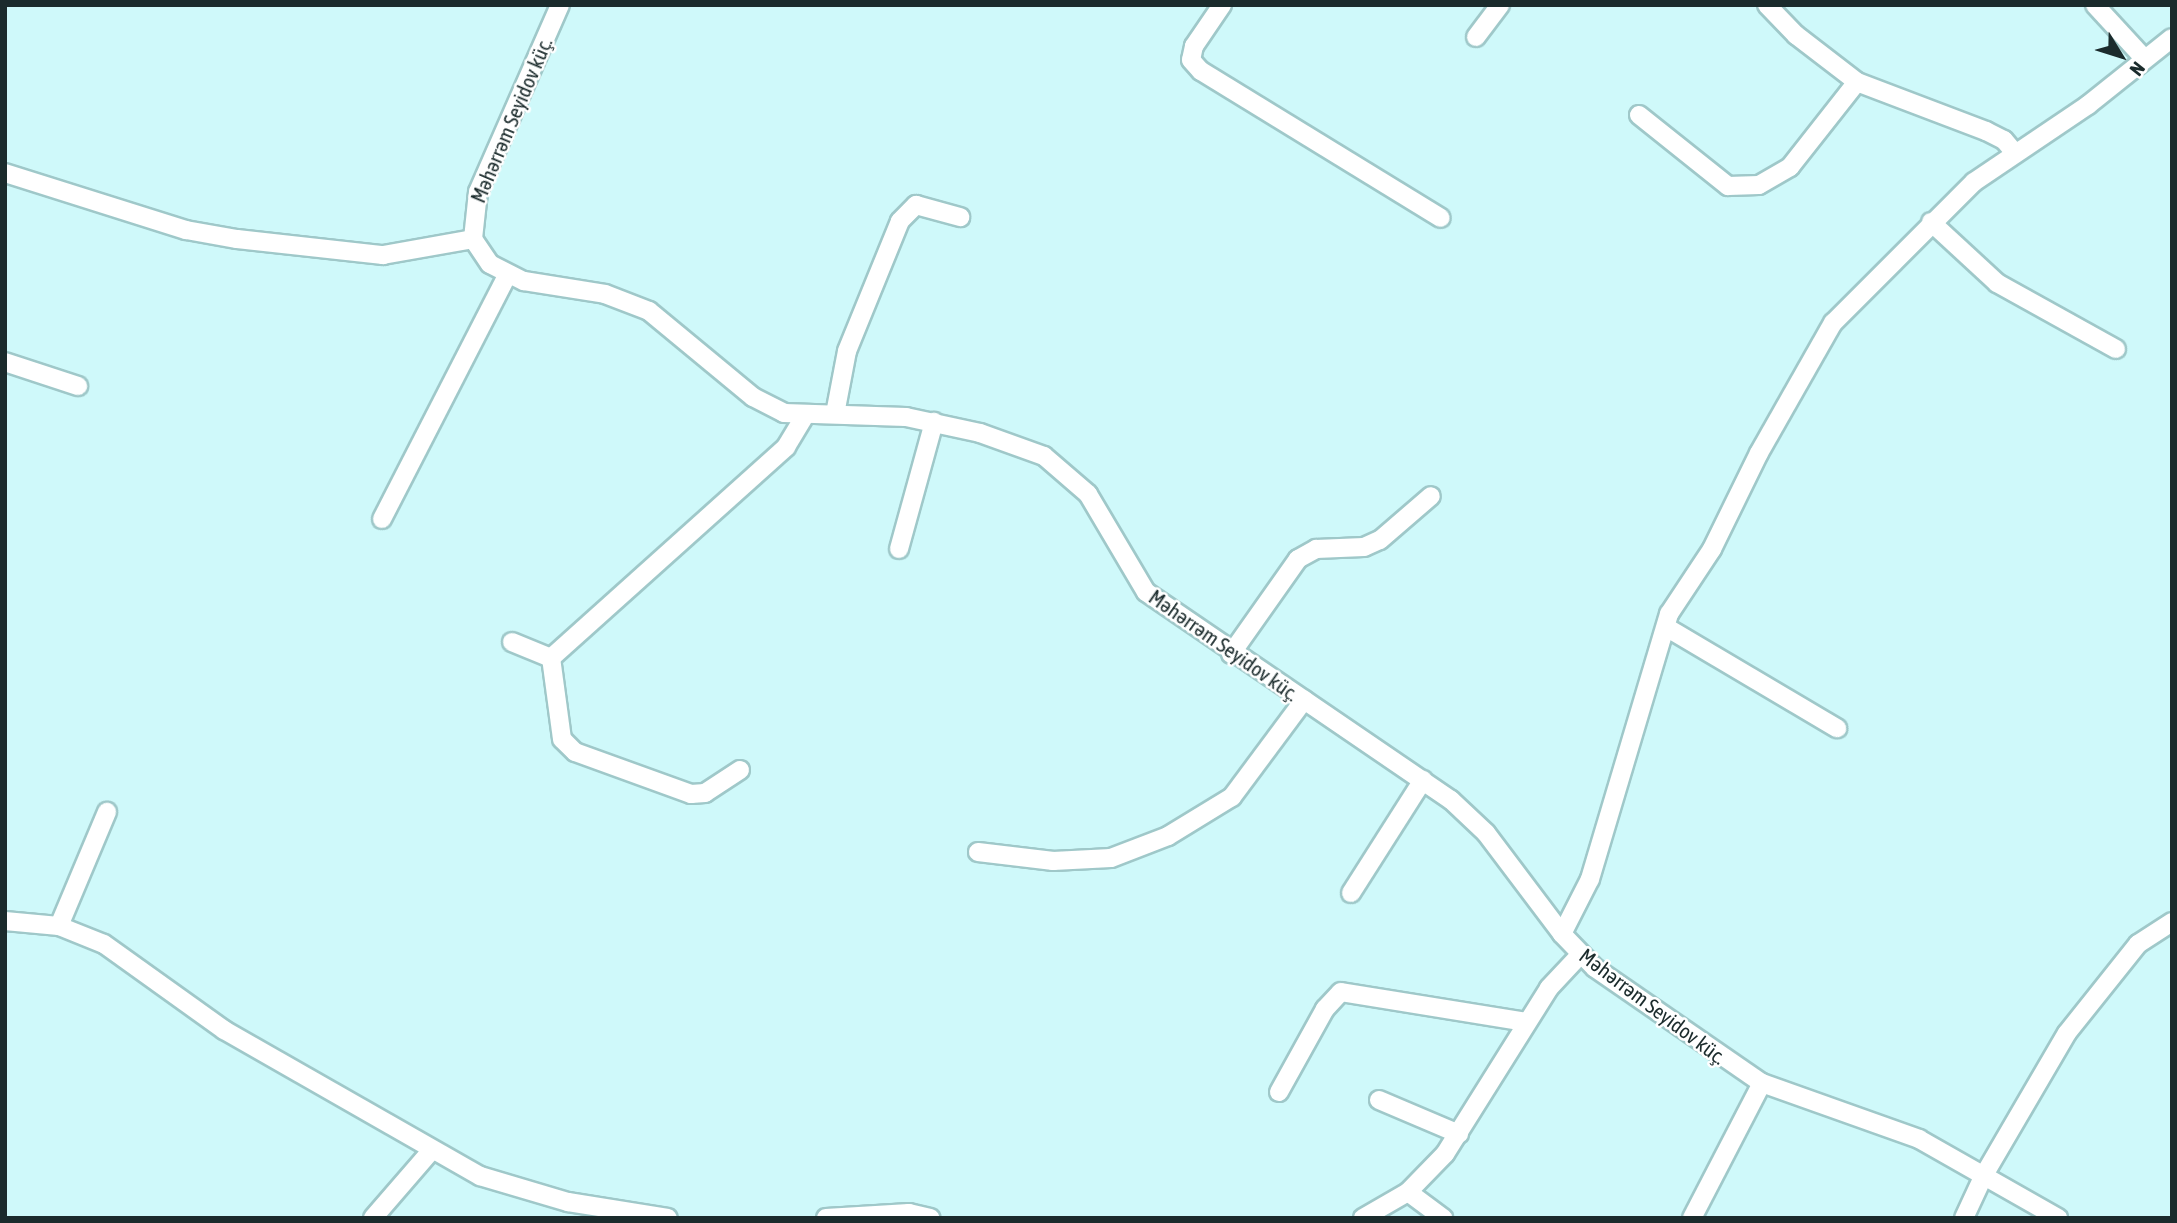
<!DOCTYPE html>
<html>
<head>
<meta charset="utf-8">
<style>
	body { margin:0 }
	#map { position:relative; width:2177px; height:1223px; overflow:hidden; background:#cff9fa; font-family:"Asap Condensed",sans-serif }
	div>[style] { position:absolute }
	.roads { filter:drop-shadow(2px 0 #9fc8c9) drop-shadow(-2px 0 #9fc8c9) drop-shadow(0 2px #9fc8c9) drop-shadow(0 -2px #9fc8c9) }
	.minor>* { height:18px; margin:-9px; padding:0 9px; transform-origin:9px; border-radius:9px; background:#fff }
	span { translate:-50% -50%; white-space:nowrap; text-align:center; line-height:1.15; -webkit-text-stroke:5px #fff; paint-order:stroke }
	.street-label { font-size:21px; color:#1b2b2c }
	.frame { position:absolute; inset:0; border:7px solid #1b2b2c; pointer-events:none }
	.north { position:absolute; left:2086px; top:21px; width:70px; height:70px; -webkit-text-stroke:5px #fff; paint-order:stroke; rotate:128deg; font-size:19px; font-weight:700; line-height:28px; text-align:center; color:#1b2b2c }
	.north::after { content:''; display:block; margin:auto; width:24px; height:32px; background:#1b2b2c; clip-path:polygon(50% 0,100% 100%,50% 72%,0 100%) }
</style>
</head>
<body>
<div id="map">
	<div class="roads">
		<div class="minor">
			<div style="left:560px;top:5px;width:204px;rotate:113.7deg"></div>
			<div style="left:478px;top:192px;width:47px;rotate:96.1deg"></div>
			<div style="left:473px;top:239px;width:30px;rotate:56deg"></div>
			<div style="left:490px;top:264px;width:38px;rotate:27deg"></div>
			<div style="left:524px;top:281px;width:82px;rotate:9.1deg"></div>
			<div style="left:605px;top:294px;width:47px;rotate:21.1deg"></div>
			<div style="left:649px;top:311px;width:135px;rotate:39.6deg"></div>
			<div style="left:753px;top:397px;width:35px;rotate:27deg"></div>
			<div style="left:784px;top:413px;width:122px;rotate:1.9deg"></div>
			<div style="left:906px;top:417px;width:76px;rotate:12.2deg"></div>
			<div style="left:980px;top:433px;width:68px;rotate:19.8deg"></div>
			<div style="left:1044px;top:456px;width:58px;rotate:40.8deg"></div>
			<div style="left:1088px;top:494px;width:114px;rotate:59.4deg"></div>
			<div style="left:1146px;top:592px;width:369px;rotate:34.3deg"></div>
			<div style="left:1451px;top:800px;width:48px;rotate:43.3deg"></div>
			<div style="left:1486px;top:833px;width:126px;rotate:53deg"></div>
			<div style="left:1562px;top:934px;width:47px;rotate:45.9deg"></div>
			<div style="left:1595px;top:968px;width:203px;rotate:34.6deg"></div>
			<div style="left:1762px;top:1083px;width:167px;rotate:19.6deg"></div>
			<div style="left:1919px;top:1139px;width:160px;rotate:29.6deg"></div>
			<div style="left:1222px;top:5px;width:50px;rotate:124.3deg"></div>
			<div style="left:1194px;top:46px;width:14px;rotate:102deg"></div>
			<div style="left:1191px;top:60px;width:15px;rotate:48deg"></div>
			<div style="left:1201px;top:71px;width:281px;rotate:31.5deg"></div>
			<div style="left:1767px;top:5px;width:42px;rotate:46deg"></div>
			<div style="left:1796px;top:35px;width:77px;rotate:37.6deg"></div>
			<div style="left:1857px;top:82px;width:138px;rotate:20.8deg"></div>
			<div style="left:1986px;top:131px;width:20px;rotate:27deg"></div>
			<div style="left:2004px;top:140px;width:17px;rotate:50deg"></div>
			<div style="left:2095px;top:5px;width:71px;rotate:47.3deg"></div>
			<div style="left:1476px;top:37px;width:40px;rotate:-53deg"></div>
			<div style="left:1639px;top:115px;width:114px;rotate:38.6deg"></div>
			<div style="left:1728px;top:186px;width:31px;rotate:-2deg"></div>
			<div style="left:1759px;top:185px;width:36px;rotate:-30deg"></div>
			<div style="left:1790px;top:167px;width:108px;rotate:-51.8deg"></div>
			<div style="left:5px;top:173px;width:190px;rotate:17.5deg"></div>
			<div style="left:186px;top:230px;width:52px;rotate:10deg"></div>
			<div style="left:237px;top:239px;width:147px;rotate:6.3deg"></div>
			<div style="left:383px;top:255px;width:91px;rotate:-10.1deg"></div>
			<div style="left:1931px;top:222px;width:90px;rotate:42.7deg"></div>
			<div style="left:1997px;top:283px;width:136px;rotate:29deg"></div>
			<div style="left:5px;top:362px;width:77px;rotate:18.2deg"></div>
			<div style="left:835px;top:414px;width:64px;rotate:-79.2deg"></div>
			<div style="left:847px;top:351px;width:140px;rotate:-67.8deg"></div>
			<div style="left:900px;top:221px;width:23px;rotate:-45deg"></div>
			<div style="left:916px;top:205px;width:46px;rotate:15.3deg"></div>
			<div style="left:382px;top:519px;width:273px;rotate:-62.8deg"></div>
			<div style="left:899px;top:549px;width:132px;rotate:-74.6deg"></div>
			<div style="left:1666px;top:627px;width:199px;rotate:30.6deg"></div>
			<div style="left:512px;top:642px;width:42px;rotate:22.3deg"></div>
			<div style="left:1231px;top:654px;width:116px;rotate:-54.8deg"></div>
			<div style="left:1298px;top:559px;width:21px;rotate:-29deg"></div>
			<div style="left:1316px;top:549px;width:48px;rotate:-2.4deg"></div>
			<div style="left:1364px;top:547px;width:17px;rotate:-24deg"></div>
			<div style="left:1380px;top:540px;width:67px;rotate:-40.8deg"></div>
			<div style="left:740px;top:770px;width:42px;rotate:146.7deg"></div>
			<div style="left:705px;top:793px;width:14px;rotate:176deg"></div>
			<div style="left:691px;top:794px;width:123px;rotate:-160.1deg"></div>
			<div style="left:575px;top:752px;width:18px;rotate:-135deg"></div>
			<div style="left:562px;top:739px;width:82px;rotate:-97.7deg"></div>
			<div style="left:551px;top:658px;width:316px;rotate:-41.9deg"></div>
			<div style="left:786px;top:447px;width:37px;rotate:-59deg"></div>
			<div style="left:978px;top:852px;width:76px;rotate:6.8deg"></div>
			<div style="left:1053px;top:861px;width:58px;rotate:-3deg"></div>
			<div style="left:1111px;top:858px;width:61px;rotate:-21.1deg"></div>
			<div style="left:1168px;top:836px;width:75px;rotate:-31.4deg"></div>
			<div style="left:1232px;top:797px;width:121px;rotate:-53.4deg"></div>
			<div style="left:1351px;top:893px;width:134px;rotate:-57.5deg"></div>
			<div style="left:5px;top:921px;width:54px;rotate:5.3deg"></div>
			<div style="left:59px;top:926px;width:48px;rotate:21.8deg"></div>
			<div style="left:104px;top:944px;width:148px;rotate:35.6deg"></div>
			<div style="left:224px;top:1030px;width:295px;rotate:29.7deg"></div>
			<div style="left:480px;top:1176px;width:92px;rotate:16.5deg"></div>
			<div style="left:568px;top:1202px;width:101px;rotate:9.1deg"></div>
			<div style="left:59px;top:926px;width:124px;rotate:-67.2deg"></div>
			<div style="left:1562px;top:934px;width:62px;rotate:-63deg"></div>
			<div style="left:1590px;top:879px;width:277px;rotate:-73.4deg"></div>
			<div style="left:1669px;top:614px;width:78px;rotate:-56.5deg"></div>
			<div style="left:1712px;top:549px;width:107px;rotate:-63.9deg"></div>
			<div style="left:1759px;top:453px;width:150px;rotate:-60.4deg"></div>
			<div style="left:1833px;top:323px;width:199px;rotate:-45deg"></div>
			<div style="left:1974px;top:182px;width:138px;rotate:-34deg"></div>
			<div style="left:2088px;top:105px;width:107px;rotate:-38.6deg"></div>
			<div style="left:1279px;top:1092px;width:95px;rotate:-61deg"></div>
			<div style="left:1325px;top:1009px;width:23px;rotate:-47deg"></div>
			<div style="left:1341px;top:992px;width:188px;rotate:9.2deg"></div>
			<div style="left:1379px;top:1100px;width:87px;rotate:23deg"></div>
			<div style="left:1408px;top:1192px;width:44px;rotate:36.6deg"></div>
			<div style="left:373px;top:1218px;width:89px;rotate:-49.1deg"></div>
			<div style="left:826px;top:1218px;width:83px;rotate:-3.4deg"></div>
			<div style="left:909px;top:1213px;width:22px;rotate:13deg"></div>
			<div style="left:1363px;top:1218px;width:52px;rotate:-30deg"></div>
			<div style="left:1408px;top:1192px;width:53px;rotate:-45.8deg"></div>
			<div style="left:1445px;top:1154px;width:196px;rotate:-57.9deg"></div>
			<div style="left:1549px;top:988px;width:45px;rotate:-46.8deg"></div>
			<div style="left:1692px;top:1218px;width:152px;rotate:-62.6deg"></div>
			<div style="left:1964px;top:1218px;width:47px;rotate:-65.1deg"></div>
			<div style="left:1984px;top:1175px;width:164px;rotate:-59.7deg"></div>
			<div style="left:2067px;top:1033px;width:114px;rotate:-51.4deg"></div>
			<div style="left:2138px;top:944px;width:40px;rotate:-32.9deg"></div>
		</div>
	</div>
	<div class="street-label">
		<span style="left:511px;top:120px;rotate:-67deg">Məhərrəm Seyidov küç.</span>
		<span style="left:1224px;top:645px;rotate:35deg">Məhərrəm Seyidov küç.</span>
		<span style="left:1653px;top:1006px;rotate:37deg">Məhərrəm Seyidov küç.</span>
	</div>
	<div class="frame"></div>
	<div class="north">N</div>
</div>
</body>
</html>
